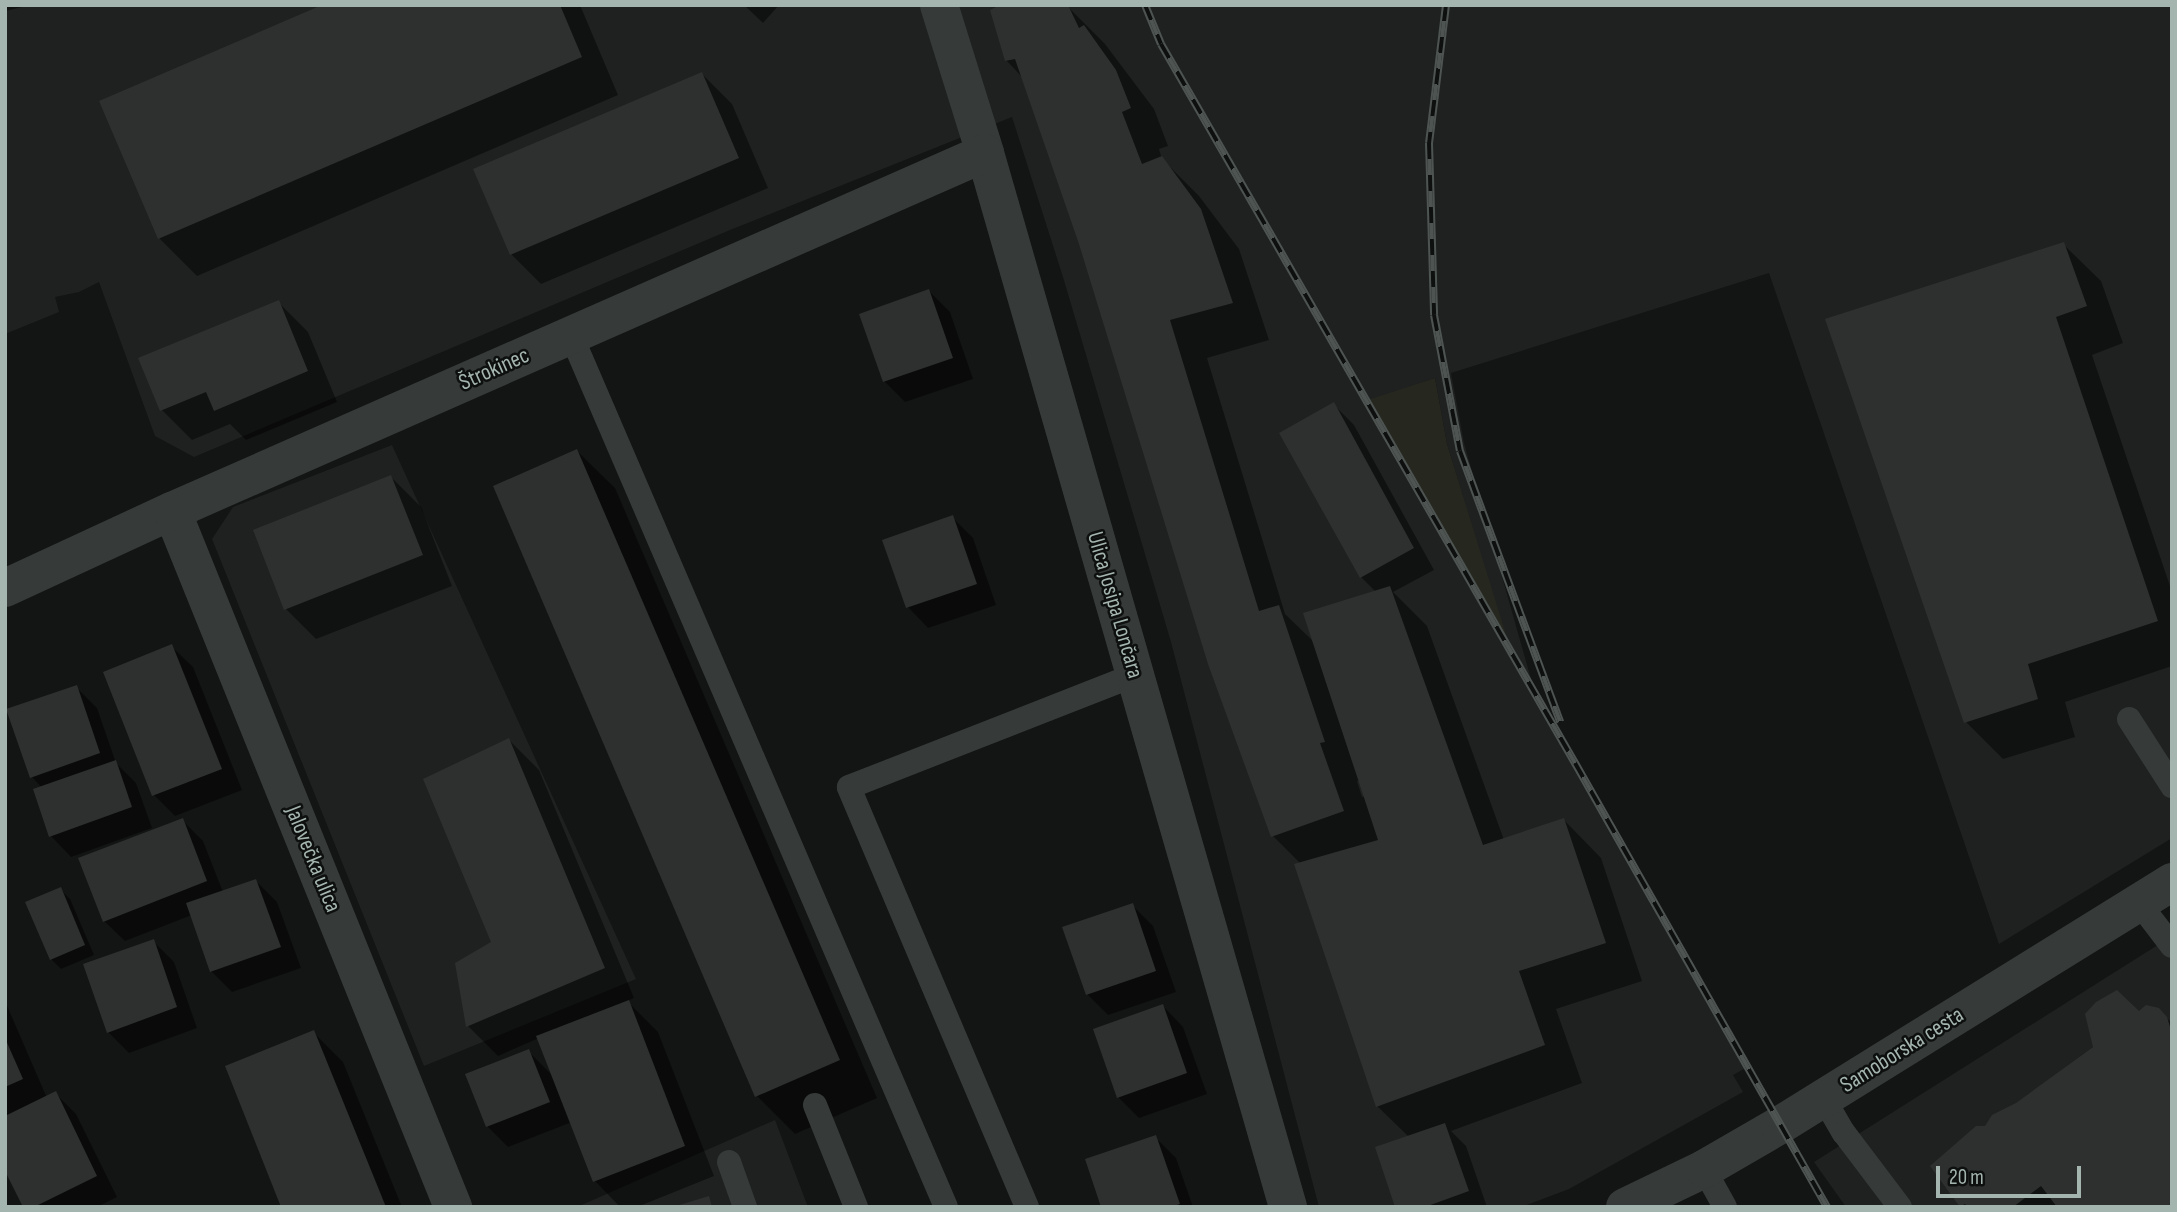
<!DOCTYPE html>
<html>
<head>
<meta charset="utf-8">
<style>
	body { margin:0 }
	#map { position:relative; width:2177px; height:1212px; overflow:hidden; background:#131414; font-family:"Sofia Sans Condensed",sans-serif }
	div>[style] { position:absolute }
	.built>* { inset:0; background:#1f2121 }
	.green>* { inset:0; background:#26271f }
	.shadow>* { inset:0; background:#0007 }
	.building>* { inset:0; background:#2e3030 }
	.service>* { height:24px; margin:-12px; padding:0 12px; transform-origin:12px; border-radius:12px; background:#363b3a }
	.minor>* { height:38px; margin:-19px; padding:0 19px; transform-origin:19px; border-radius:19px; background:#363b3a }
	.tertiary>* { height:38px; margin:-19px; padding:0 19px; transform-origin:19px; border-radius:19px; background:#363b3a }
	.rail>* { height:8px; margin-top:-4px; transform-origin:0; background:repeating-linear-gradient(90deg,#0e0f0f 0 16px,#4d5452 0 32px); box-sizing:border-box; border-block:2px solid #4d5452 }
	span { translate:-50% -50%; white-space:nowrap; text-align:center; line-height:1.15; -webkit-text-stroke:5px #0e0f0f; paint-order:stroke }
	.street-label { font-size:23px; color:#a4b5b0 }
	.frame { position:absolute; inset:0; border:7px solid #a4b5b0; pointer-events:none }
	.scale { position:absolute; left:1936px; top:1166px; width:145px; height:32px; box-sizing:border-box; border:4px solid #a4b5b0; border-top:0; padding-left:9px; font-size:21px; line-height:24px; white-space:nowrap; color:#a4b5b0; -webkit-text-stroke:5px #0e0f0f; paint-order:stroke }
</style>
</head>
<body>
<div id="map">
	<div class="built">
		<div style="clip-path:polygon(evenodd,5px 5px,2172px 5px,2172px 838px,1999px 944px,1769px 273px,1451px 373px,1464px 443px,1539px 707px,1751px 1065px,1733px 1075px,1743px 1092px,1569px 1189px,1521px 1207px,1319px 1207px,1171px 642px,1063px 277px,1012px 117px,730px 230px,194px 457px,155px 436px,99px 282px,79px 292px,55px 297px,59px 312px,5px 334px,5px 5px,1435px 378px,1447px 444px,1514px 664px,1363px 403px,1435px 378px)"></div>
		<div style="clip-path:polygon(392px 445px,636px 979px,424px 1066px,212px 539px,233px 507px)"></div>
		<div style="clip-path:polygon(2172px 936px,2172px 1207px,1846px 1207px,1814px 1162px)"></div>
		<div style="clip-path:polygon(775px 1120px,808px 1207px,577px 1207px)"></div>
	</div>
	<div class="green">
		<div style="clip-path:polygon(1435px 378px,1447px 444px,1516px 667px,1362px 402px)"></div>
	</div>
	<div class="shadow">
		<div style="clip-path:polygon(5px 5px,31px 5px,5px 11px)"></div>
		<div style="clip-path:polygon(326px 5px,580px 5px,618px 95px,197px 276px,159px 238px)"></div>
		<div style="clip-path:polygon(744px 5px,779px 5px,763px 23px)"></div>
		<div style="clip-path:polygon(evenodd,1067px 6px,1105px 44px,1154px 109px,1168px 146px,1159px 149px,1162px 159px,1199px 196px,1239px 249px,1269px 340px,1207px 358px,1285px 614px,1315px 643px,1376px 592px,1361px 577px,1334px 405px,1354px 425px,1434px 570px,1393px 592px,1427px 626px,1504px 840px,1564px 820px,1601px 858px,1642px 981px,1556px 1009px,1582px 1083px,1451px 1131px,1466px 1146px,1487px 1207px,1397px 1207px,1409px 1137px,1377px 1106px,1301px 864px,1273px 836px,1081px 243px,1022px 77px,1006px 60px,1067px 6px,1360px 780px,1365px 796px,1362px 797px,1357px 781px,1360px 780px)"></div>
		<div style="clip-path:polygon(702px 74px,732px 104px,768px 188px,541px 284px,511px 254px)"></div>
		<div style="clip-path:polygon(2063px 244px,2101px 281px,2123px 343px,2092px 355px,2172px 592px,2172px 666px,2065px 702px,2075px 737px,2003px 759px,1966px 722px)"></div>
		<div style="clip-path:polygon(929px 291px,950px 312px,973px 379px,905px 402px,884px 381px)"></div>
		<div style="clip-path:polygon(278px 302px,308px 332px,337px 402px,246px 440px,230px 424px,192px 440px,162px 410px)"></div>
		<div style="clip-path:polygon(577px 451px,615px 488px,877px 1098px,795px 1134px,757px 1096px)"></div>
		<div style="clip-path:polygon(391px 477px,421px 507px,452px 586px,316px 639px,286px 609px)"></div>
		<div style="clip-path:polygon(952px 517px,973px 538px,996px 605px,928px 628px,908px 607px)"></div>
		<div style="clip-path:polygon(172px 647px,193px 667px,242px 790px,175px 816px,154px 795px)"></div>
		<div style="clip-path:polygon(76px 687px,97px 708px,116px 763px,136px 783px,152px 828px,71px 857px,51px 836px,42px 788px,32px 777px)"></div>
		<div style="clip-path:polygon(509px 740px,539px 770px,634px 998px,627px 1001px,658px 1032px,714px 1176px,637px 1207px,620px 1207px,595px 1181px,572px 1122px,508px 1147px,487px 1126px,528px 1051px,555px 1078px,539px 1038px,498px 1056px,468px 1026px,493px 942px)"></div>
		<div style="clip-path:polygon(182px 820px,203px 841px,223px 892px,256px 881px,277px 902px,301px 968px,232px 992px,211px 971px,192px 915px,125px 941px,104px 921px)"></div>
		<div style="clip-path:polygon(60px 889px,70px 899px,94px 955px,61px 969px,51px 959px)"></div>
		<div style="clip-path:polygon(1132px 905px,1153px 926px,1176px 992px,1108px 1015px,1087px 994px)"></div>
		<div style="clip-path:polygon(153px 941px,174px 962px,197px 1028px,129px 1053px,108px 1032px)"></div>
		<div style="clip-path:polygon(5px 1001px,47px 1098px,56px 1094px,76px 1114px,117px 1197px,97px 1207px,25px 1207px,5px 1167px)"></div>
		<div style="clip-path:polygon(1163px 1006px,1183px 1027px,1207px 1094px,1139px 1118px,1118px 1097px)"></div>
		<div style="clip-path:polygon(2158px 1010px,2172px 1023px,2172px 1207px,1962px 1207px,1932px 1166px,2139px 1013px)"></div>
		<div style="clip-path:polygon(313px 1032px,343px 1062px,402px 1207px,283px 1207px)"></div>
		<div style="clip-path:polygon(1155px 1137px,1176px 1158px,1193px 1207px,1103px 1207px)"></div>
	</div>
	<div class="building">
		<div style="clip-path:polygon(322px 5px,560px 5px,582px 57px,158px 239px,99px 101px)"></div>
		<div style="clip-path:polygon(1000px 5px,1068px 5px,1079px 28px,1084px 25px,1116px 70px,1131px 108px,1122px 112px,1142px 164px,1162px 156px,1201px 209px,1233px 303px,1170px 320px,1259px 611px,1279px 605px,1325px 742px,1320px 743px,1344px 811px,1271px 837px,1208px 664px,1079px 244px,1015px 59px,1005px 61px,990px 10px)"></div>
		<div style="clip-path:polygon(702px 72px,739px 158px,510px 255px,473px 169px)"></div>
		<div style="clip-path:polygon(2064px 242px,2087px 306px,2056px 317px,2158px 621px,2028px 664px,2038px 699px,1964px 723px,1825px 319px)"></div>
		<div style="clip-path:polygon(929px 289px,953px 358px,883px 382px,859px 314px)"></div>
		<div style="clip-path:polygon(279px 300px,308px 371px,214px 411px,206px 392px,160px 411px,138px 358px)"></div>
		<div style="clip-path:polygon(1334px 402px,1414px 548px,1360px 578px,1279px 433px)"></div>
		<div style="clip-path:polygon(577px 449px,840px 1060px,755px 1097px,493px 486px)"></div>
		<div style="clip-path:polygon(391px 475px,423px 555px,284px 610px,253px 530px)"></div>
		<div style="clip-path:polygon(953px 515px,977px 584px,906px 608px,882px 540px)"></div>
		<div style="clip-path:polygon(1390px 586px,1483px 845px,1564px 818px,1606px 943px,1519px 971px,1545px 1045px,1376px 1107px,1294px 864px,1378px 840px,1303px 613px)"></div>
		<div style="clip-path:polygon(172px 644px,222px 769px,152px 796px,103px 672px)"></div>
		<div style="clip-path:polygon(77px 685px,100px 753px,30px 778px,6px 709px)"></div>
		<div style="clip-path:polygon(509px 738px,605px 968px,466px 1027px,455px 963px,491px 942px,423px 779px)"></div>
		<div style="clip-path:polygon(116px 760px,132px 807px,49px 837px,33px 789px)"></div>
		<div style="clip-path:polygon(183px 818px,207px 881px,103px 922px,78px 858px)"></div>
		<div style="clip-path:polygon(256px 879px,281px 947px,210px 972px,186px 903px)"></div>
		<div style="clip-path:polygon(61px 887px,85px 945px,50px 960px,25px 902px)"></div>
		<div style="clip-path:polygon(1133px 903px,1156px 971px,1086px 995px,1062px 927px)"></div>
		<div style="clip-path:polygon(154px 939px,177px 1007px,107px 1033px,83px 964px)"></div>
		<div style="clip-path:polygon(2117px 990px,2139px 1011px,2146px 1005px,2159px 1008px,2167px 1017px,2172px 1033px,2172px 1207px,2057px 1207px,2041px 1186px,2013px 1207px,1968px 1207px,1965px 1204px,1960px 1207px,1930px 1166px,1976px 1126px,1985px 1126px,1992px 1115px,2016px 1103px,2093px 1047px,2085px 1014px,2096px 1002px)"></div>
		<div style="clip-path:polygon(629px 1000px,685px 1146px,593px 1182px,536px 1036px)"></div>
		<div style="clip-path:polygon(1163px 1004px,1187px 1073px,1117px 1098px,1093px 1029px)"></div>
		<div style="clip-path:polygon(314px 1030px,386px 1207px,281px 1207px,225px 1066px)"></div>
		<div style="clip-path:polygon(5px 1038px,23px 1079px,5px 1087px)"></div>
		<div style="clip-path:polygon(529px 1049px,550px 1102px,486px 1127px,465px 1074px)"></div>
		<div style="clip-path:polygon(56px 1091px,97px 1176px,34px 1207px,23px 1207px,5px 1171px,5px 1116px)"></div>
		<div style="clip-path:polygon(1445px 1123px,1469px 1191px,1425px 1207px,1395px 1207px,1375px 1147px)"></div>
		<div style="clip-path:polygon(1156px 1135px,1180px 1204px,1171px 1207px,1101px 1207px,1085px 1159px)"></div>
		<div style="clip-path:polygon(709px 1196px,712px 1207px,676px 1207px,676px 1206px)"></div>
	</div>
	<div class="service">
		<div style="left:571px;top:335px;width:949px;rotate:66.73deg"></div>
		<div style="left:2129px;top:719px;width:80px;rotate:57.3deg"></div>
		<div style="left:2139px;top:903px;width:54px;rotate:52.5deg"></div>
		<div style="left:1824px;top:1099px;width:39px;rotate:60deg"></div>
		<div style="left:1844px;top:1133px;width:93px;rotate:52.9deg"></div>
		<div style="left:815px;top:1105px;width:110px;rotate:68.1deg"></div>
		<div style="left:729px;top:1162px;width:48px;rotate:70.4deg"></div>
		<div style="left:1704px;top:1169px;width:43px;rotate:61.1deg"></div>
		<div style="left:1027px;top:1207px;width:456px;rotate:-113deg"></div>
		<div style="left:849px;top:787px;width:307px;rotate:-21.4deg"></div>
	</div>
	<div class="minor">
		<div style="left:939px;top:5px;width:155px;rotate:72.7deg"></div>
		<div style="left:985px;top:153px;width:1097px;rotate:73.96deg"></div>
		<div style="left:172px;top:511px;width:751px;rotate:68.01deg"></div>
		<div style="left:5px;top:588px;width:184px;rotate:-24.8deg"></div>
		<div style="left:172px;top:511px;width:888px;rotate:-23.77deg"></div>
	</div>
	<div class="tertiary">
		<div style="left:1625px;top:1207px;width:88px;rotate:-25.7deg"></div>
		<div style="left:1704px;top:1169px;width:88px;rotate:-30.1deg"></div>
		<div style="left:1780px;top:1125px;width:461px;rotate:-31.8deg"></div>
	</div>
	<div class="rail">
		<div style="left:1145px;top:5px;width:42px;rotate:67.7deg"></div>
		<div style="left:1161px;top:44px;width:830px;rotate:60.07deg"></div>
		<div style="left:1575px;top:763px;width:511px;rotate:60.42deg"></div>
		<div style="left:1446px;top:5px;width:139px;rotate:97deg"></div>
		<div style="left:1429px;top:143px;width:172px;rotate:88.3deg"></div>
		<div style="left:1434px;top:315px;width:138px;rotate:79.2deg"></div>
		<div style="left:1460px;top:451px;width:289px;rotate:69.7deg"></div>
	</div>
	<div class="street-label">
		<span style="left:494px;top:369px;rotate:-24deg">Štrokinec</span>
		<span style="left:1115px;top:605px;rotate:74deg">Ulica Josipa Lončara</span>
		<span style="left:313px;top:859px;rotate:68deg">Jalovečka ulica</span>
		<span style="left:1902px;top:1050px;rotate:-32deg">Samoborska cesta</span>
	</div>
	<div class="frame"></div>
	<div class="scale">20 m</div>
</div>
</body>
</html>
